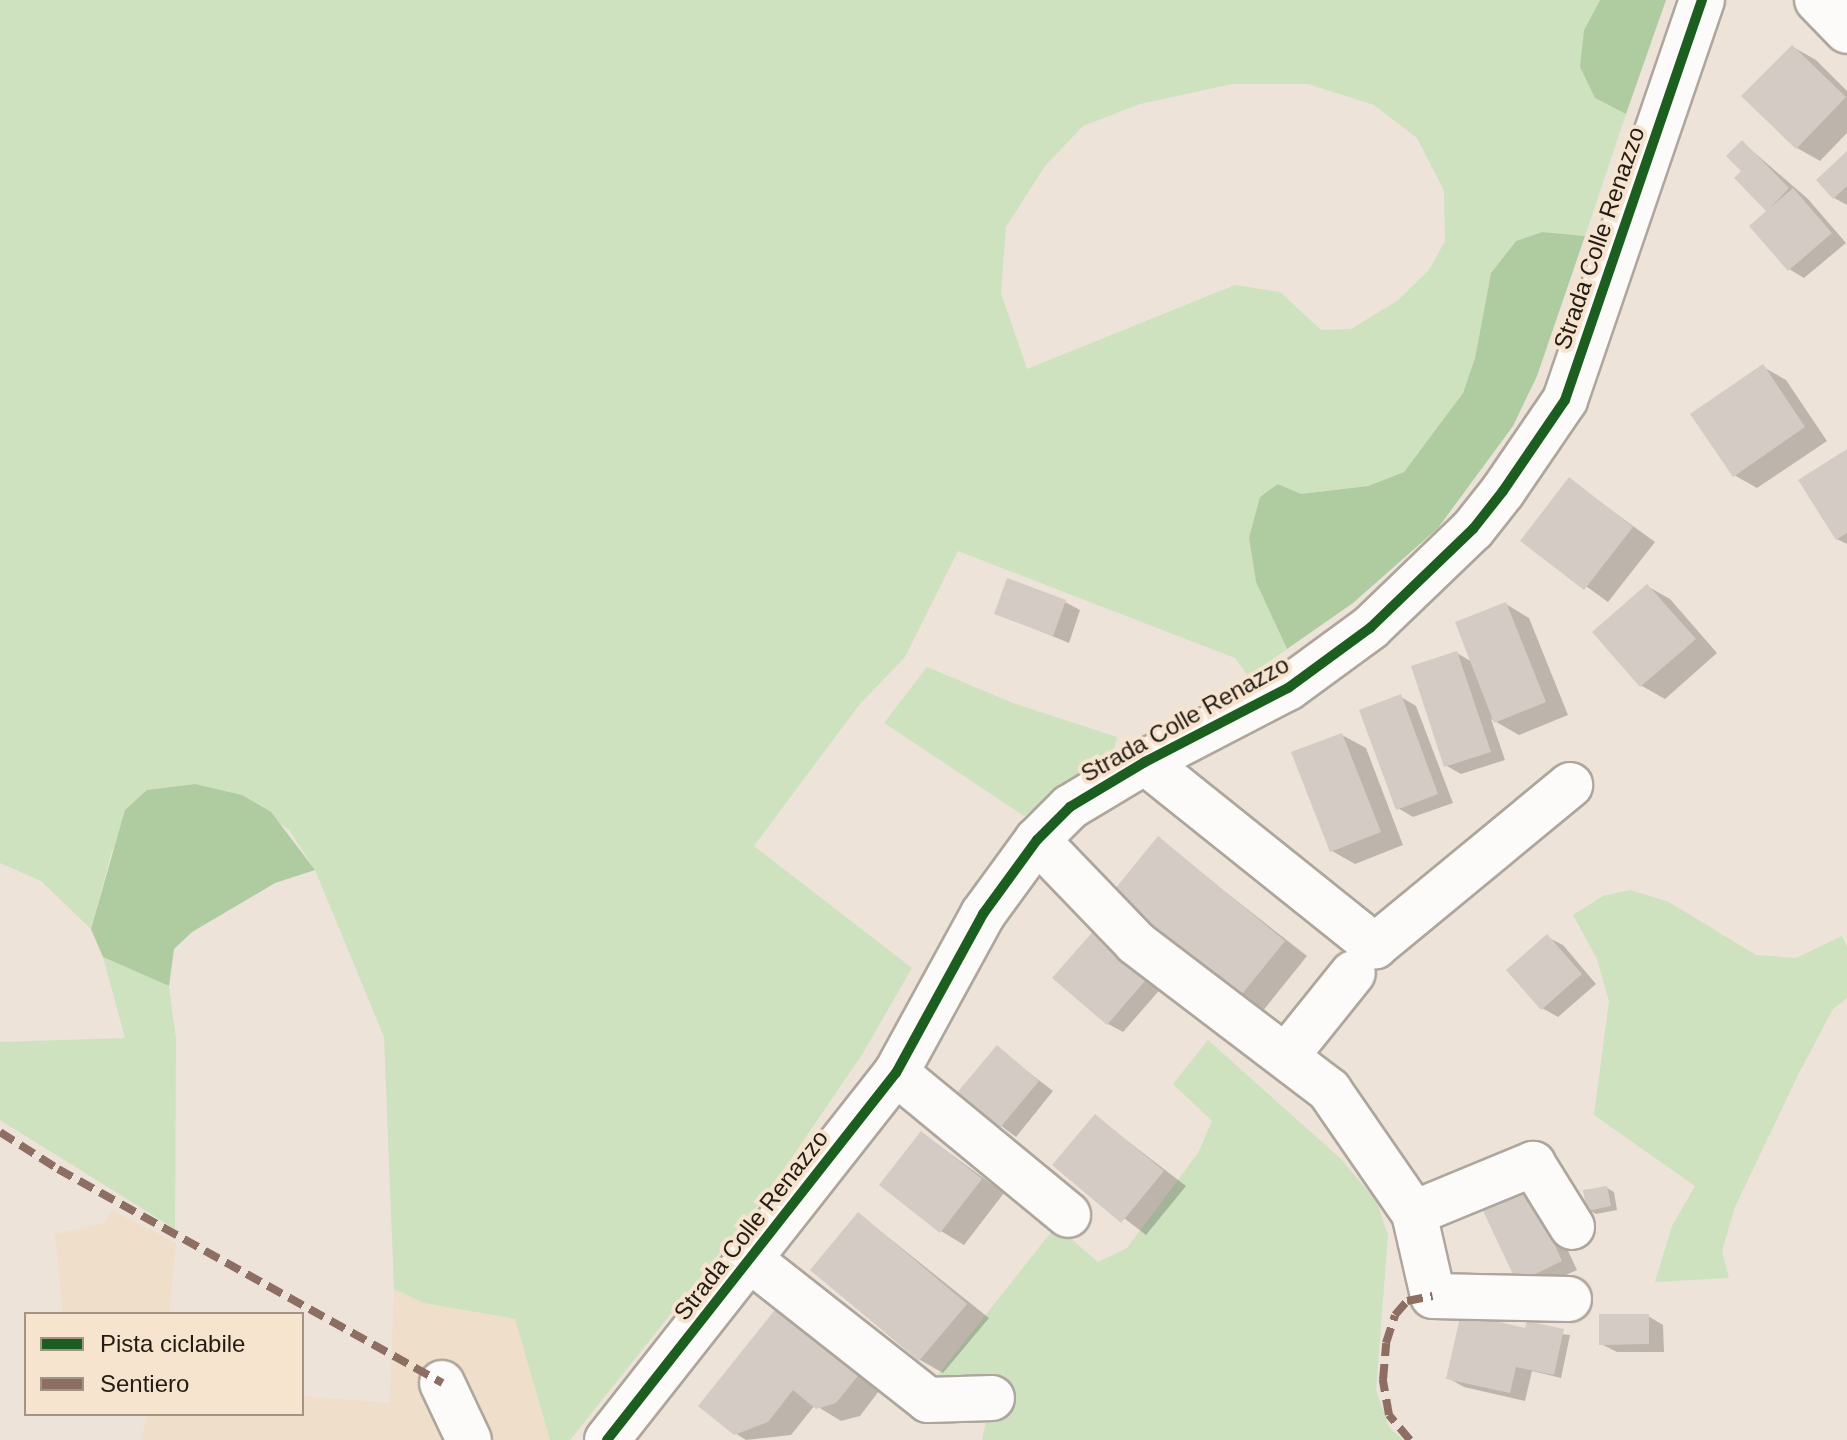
<!DOCTYPE html>
<html>
<head>
<meta charset="utf-8">
<style>
	body { margin:0 }
	#map { position:relative; width:1847px; height:1440px; overflow:hidden; background:#ede3d8; font-family:Helvetica,sans-serif }
	div>[style] { position:absolute }
	.built>* { inset:0; background:#efdeca }
	.green>* { inset:0; background:#cee2c0 }
	.forest>* { inset:0; background:#aecca0 }
	.shadow>* { inset:0; background:#0003 }
	.building>* { inset:0; background:#d4ccc4 }
	.roads { filter:drop-shadow(2px 0 #aea69d) drop-shadow(-2px 0 #aea69d) drop-shadow(0 2px #aea69d) drop-shadow(0 -2px #aea69d) }
	.minor>* { height:44px; margin:-22px; padding:0 22px; transform-origin:22px; border-radius:22px; background:#fcfbf9 }
	.quiet>* { height:8px; margin-top:-4px; transform-origin:0; background:repeating-linear-gradient(90deg,#8d6e63 0 16px,transparent 0 24px) }
	.cycleway>* { height:10px; margin:-5px; padding:0 5px; transform-origin:5px; border-radius:5px; background:#1b5e20 }
	span { translate:-50% -50%; white-space:nowrap; text-align:center; line-height:1.15; -webkit-text-stroke:8px #f6e4cf; paint-order:stroke }
	.street-label { font-size:24px; color:#231c15 }
	.legend { position:absolute; left:24px; top:1312px; width:280px; height:104px; box-sizing:border-box; background:#f6e4cf; border:2px solid #a29485; margin:0; padding:10px 14px; list-style:none; font-size:24px; color:#231c15 }
	.legend li { display:flex; align-items:center; gap:16px; height:40px }
	.legend b { width:40px; border:2px solid #a29485 }
</style>
</head>
<body>
<div id="map">
	<div class="built">
		<div style="clip-path:polygon(112px 1210px,176px 1243px,169px 1314px,63px 1314px,55px 1234px,104px 1223px)"></div>
		<div style="clip-path:polygon(394px 1289px,424px 1303px,515px 1319px,550px 1440px,141px 1440px,147px 1414px,302px 1414px,302px 1396px,390px 1403px)"></div>
	</div>
	<div class="green">
		<div style="clip-path:polygon(evenodd,0 0,1600px 0,1584px 30px,1595px 98px,1626px 114px,1585px 236px,1542px 232px,1516px 241px,1491px 273px,1475px 358px,1463px 393px,1404px 472px,1368px 486px,1301px 494px,1278px 484px,1249px 538px,1256px 582px,1287px 649px,1248px 676px,1235px 658px,958px 551px,905px 657px,859px 705px,754px 846px,912px 968px,863px 1053px,769px 1191px,570px 1440px,550px 1440px,515px 1319px,424px 1303px,394px 1289px,384px 1037px,315px 870px,289px 830px,242px 795px,195px 784px,147px 790px,112px 851px,91px 929px,41px 881px,0 863px,0 0,1232px 84px,1308px 84px,1374px 105px,1417px 138px,1444px 191px,1445px 241px,1429px 270px,1397px 301px,1351px 329px,1321px 330px,1280px 292px,1235px 285px,1027px 369px,1001px 293px,1006px 227px,1045px 166px,1083px 126px,1140px 104px,1232px 84px)"></div>
		<div style="clip-path:polygon(927px 667px,1013px 703px,1117px 737px,1114px 750px,1024px 816px,884px 723px)"></div>
		<div style="clip-path:polygon(1630px 890px,1669px 902px,1756px 955px,1796px 958px,1842px 936px,1847px 946px,1847px 998px,1833px 1009px,1798px 1075px,1735px 1207px,1722px 1251px,1729px 1278px,1655px 1282px,1672px 1226px,1695px 1186px,1594px 1115px,1609px 1001px,1597px 959px,1573px 915px,1603px 896px)"></div>
		<div style="clip-path:polygon(103px 957px,169px 986px,176px 1039px,175px 1229px,0 1120px,0 1042px,125px 1038px)"></div>
		<div style="clip-path:polygon(1208px 1040px,1341px 1159px,1377px 1202px,1388px 1235px,1376px 1390px,1389px 1427px,1403px 1440px,982px 1440px,994px 1382px,930px 1385px,1056px 1226px,1098px 1262px,1127px 1248px,1198px 1153px,1212px 1121px,1173px 1084px)"></div>
	</div>
	<div class="forest">
		<div style="clip-path:polygon(1600px 0,1666px 0,1626px 114px,1595px 98px,1580px 67px,1584px 30px)"></div>
		<div style="clip-path:polygon(1542px 232px,1585px 236px,1537px 376px,1513px 426px,1438px 528px,1353px 603px,1287px 649px,1256px 582px,1249px 538px,1260px 497px,1278px 484px,1301px 494px,1368px 486px,1404px 472px,1463px 393px,1475px 358px,1491px 273px,1516px 241px)"></div>
		<div style="clip-path:polygon(195px 784px,242px 795px,271px 812px,315px 870px,275px 883px,192px 932px,174px 949px,169px 986px,103px 957px,91px 929px,125px 810px,147px 790px)"></div>
	</div>
	<div class="shadow">
		<div style="clip-path:polygon(1793px 47px,1816px 60px,1847px 91px,1847px 133px,1820px 161px,1797px 148px)"></div>
		<div style="clip-path:polygon(1742px 142px,1808px 199px,1846px 243px,1804px 278px,1789px 269px,1769px 211px,1745px 171px)"></div>
		<div style="clip-path:polygon(1847px 154px,1847px 205px,1834px 198px)"></div>
		<div style="clip-path:polygon(1763px 367px,1786px 380px,1827px 441px,1757px 488px,1734px 475px)"></div>
		<div style="clip-path:polygon(1847px 451px,1847px 544px,1837px 539px)"></div>
		<div style="clip-path:polygon(1570px 480px,1655px 542px,1608px 602px,1522px 540px)"></div>
		<div style="clip-path:polygon(1647px 586px,1670px 599px,1717px 653px,1665px 699px,1642px 686px,1595px 632px)"></div>
		<div style="clip-path:polygon(1065px 602px,1080px 610px,1069px 643px,996px 613px)"></div>
		<div style="clip-path:polygon(1506px 604px,1529px 618px,1568px 715px,1519px 735px,1491px 719px,1505px 760px,1461px 774px,1445px 765px,1457px 653px,1472px 662px)"></div>
		<div style="clip-path:polygon(1401px 697px,1416px 706px,1453px 803px,1413px 817px,1398px 808px)"></div>
		<div style="clip-path:polygon(1342px 735px,1366px 748px,1403px 845px,1355px 864px,1332px 851px)"></div>
		<div style="clip-path:polygon(1158px 839px,1307px 956px,1258px 1017px,1234px 1004px)"></div>
		<div style="clip-path:polygon(1096px 930px,1164px 985px,1123px 1032px,1108px 1024px)"></div>
		<div style="clip-path:polygon(1547px 937px,1563px 945px,1596px 984px,1558px 1017px,1542px 1008px)"></div>
		<div style="clip-path:polygon(997px 1048px,1053px 1091px,1016px 1137px,959px 1094px)"></div>
		<div style="clip-path:polygon(1095px 1116px,1186px 1186px,1146px 1235px,1055px 1165px)"></div>
		<div style="clip-path:polygon(922px 1133px,1004px 1193px,964px 1245px,941px 1231px)"></div>
		<div style="clip-path:polygon(1538px 1187px,1577px 1270px,1534px 1290px,1518px 1281px)"></div>
		<div style="clip-path:polygon(1607px 1188px,1614px 1192px,1617px 1210px,1596px 1214px,1589px 1210px)"></div>
		<div style="clip-path:polygon(859px 1214px,989px 1318px,943px 1373px,920px 1360px)"></div>
		<div style="clip-path:polygon(779px 1308px,882px 1387px,860px 1416px,841px 1421px,815px 1405px,791px 1435px,746px 1440px,735px 1433px)"></div>
		<div style="clip-path:polygon(1648px 1316px,1663px 1325px,1664px 1352px,1617px 1352px,1601px 1344px)"></div>
		<div style="clip-path:polygon(1524px 1330px,1570px 1335px,1561px 1378px,1532px 1371px,1525px 1401px,1464px 1387px,1448px 1378px)"></div>
	</div>
	<div class="building">
		<div style="clip-path:polygon(1792px 45px,1846px 97px,1796px 149px,1741px 96px)"></div>
		<div style="clip-path:polygon(1742px 140px,1789px 188px,1770px 208px,1793px 188px,1832px 233px,1788px 271px,1749px 226px,1766px 211px,1734px 178px,1741px 171px,1726px 156px)"></div>
		<div style="clip-path:polygon(1847px 151px,1847px 186px,1833px 199px,1816px 180px)"></div>
		<div style="clip-path:polygon(1763px 364px,1805px 427px,1733px 477px,1690px 414px)"></div>
		<div style="clip-path:polygon(1847px 449px,1847px 533px,1836px 540px,1798px 480px)"></div>
		<div style="clip-path:polygon(1569px 477px,1633px 527px,1584px 590px,1520px 541px)"></div>
		<div style="clip-path:polygon(1007px 578px,1066px 600px,1053px 636px,994px 614px)"></div>
		<div style="clip-path:polygon(1647px 584px,1696px 639px,1640px 687px,1592px 632px)"></div>
		<div style="clip-path:polygon(1506px 602px,1546px 702px,1494px 723px,1455px 622px)"></div>
		<div style="clip-path:polygon(1457px 651px,1491px 752px,1444px 767px,1411px 666px)"></div>
		<div style="clip-path:polygon(1401px 694px,1438px 794px,1396px 810px,1359px 710px)"></div>
		<div style="clip-path:polygon(1342px 733px,1381px 832px,1330px 852px,1291px 752px)"></div>
		<div style="clip-path:polygon(1158px 836px,1285px 941px,1233px 1005px,1106px 900px)"></div>
		<div style="clip-path:polygon(1096px 928px,1150px 975px,1107px 1025px,1052px 978px)"></div>
		<div style="clip-path:polygon(1547px 934px,1582px 974px,1541px 1010px,1506px 970px)"></div>
		<div style="clip-path:polygon(997px 1045px,1039px 1081px,999px 1129px,956px 1094px)"></div>
		<div style="clip-path:polygon(1095px 1114px,1164px 1171px,1121px 1223px,1052px 1165px)"></div>
		<div style="clip-path:polygon(921px 1131px,982px 1179px,940px 1233px,879px 1185px)"></div>
		<div style="clip-path:polygon(1523px 1176px,1562px 1261px,1517px 1283px,1477px 1198px)"></div>
		<div style="clip-path:polygon(1607px 1186px,1611px 1206px,1587px 1211px,1583px 1190px)"></div>
		<div style="clip-path:polygon(858px 1212px,967px 1304px,919px 1361px,810px 1270px)"></div>
		<div style="clip-path:polygon(778px 1306px,861px 1372px,836px 1403px,816px 1409px,793px 1390px,768px 1422px,734px 1435px,698px 1406px)"></div>
		<div style="clip-path:polygon(1461px 1313px,1525px 1328px,1527px 1321px,1564px 1329px,1554px 1375px,1516px 1367px,1510px 1393px,1446px 1379px)"></div>
		<div style="clip-path:polygon(1599px 1314px,1649px 1314px,1649px 1344px,1599px 1345px)"></div>
	</div>
	<div class="roads">
		<div class="minor">
			<div style="left:1817px;top:0;width:43px;rotate:45.9deg"></div>
			<div style="left:1145px;top:762px;width:295px;rotate:38.7deg"></div>
			<div style="left:1375px;top:946px;width:253px;rotate:-39.5deg"></div>
			<div style="left:1037px;top:840px;width:143px;rotate:46.1deg"></div>
			<div style="left:1136px;top:943px;width:243px;rotate:37.3deg"></div>
			<div style="left:1329px;top:1090px;width:150px;rotate:55.4deg"></div>
			<div style="left:1414px;top:1213px;width:85px;rotate:77.1deg"></div>
			<div style="left:1433px;top:1296px;width:136px;rotate:1.3deg"></div>
			<div style="left:1287px;top:1055px;width:105px;rotate:-51.2deg"></div>
			<div style="left:896px;top:1073px;width:223px;rotate:39.5deg"></div>
			<div style="left:1414px;top:1213px;width:129px;rotate:-22.4deg"></div>
			<div style="left:1533px;top:1164px;width:74px;rotate:58.2deg"></div>
			<div style="left:749px;top:1259px;width:228px;rotate:38.2deg"></div>
			<div style="left:928px;top:1400px;width:64px;rotate:-1.8deg"></div>
			<div style="left:442px;top:1383px;width:63px;rotate:64.7deg"></div>
			<div style="left:607px;top:1440px;width:467px;rotate:-51.8deg"></div>
			<div style="left:896px;top:1073px;width:181px;rotate:-61.3deg"></div>
			<div style="left:983px;top:914px;width:92px;rotate:-53.9deg"></div>
			<div style="left:1037px;top:840px;width:47px;rotate:-45deg"></div>
			<div style="left:1070px;top:807px;width:87px;rotate:-31deg"></div>
			<div style="left:1145px;top:762px;width:161px;rotate:-27.4deg"></div>
			<div style="left:1288px;top:688px;width:102px;rotate:-36.2deg"></div>
			<div style="left:1370px;top:628px;width:143px;rotate:-43.9deg"></div>
			<div style="left:1473px;top:529px;width:48px;rotate:-51.7deg"></div>
			<div style="left:1503px;top:491px;width:110px;rotate:-55.7deg"></div>
			<div style="left:1565px;top:400px;width:423px;rotate:-71.1deg"></div>
		</div>
	</div>
	<div class="quiet">
		<div style="left:0;top:1132px;width:69px;rotate:32.5deg"></div>
		<div style="left:58px;top:1169px;width:440px;rotate:29.1deg"></div>
		<div style="left:1410px;top:1440px;width:33px;rotate:-130deg"></div>
		<div style="left:1389px;top:1415px;width:36px;rotate:-100deg"></div>
		<div style="left:1383px;top:1380px;width:37px;rotate:-85deg"></div>
		<div style="left:1386px;top:1343px;width:29px;rotate:-72deg"></div>
		<div style="left:1395px;top:1315px;width:18px;rotate:-49deg"></div>
		<div style="left:1407px;top:1301px;width:26px;rotate:-11deg"></div>
	</div>
	<div class="cycleway">
		<div style="left:607px;top:1440px;width:467px;rotate:-51.8deg"></div>
		<div style="left:896px;top:1073px;width:181px;rotate:-61.3deg"></div>
		<div style="left:983px;top:914px;width:92px;rotate:-53.9deg"></div>
		<div style="left:1037px;top:840px;width:47px;rotate:-45deg"></div>
		<div style="left:1070px;top:807px;width:87px;rotate:-31deg"></div>
		<div style="left:1145px;top:762px;width:161px;rotate:-27.4deg"></div>
		<div style="left:1288px;top:688px;width:102px;rotate:-36.2deg"></div>
		<div style="left:1370px;top:628px;width:143px;rotate:-43.9deg"></div>
		<div style="left:1473px;top:529px;width:48px;rotate:-51.7deg"></div>
		<div style="left:1503px;top:491px;width:110px;rotate:-55.7deg"></div>
		<div style="left:1565px;top:400px;width:423px;rotate:-71.1deg"></div>
	</div>
	<div class="street-label">
		<span style="left:1599px;top:238px;rotate:-71deg">Strada Colle Renazzo</span>
		<span style="left:1185px;top:719px;rotate:-29deg">Strada Colle Renazzo</span>
		<span style="left:751px;top:1225px;rotate:-52deg">Strada Colle Renazzo</span>
	</div>
	<ul class="legend">
	<li><b style="height:10px;background:#1b5e20"></b>Pista ciclabile</li>
	<li><b style="height:10px;background:#8d6e63"></b>Sentiero</li>
	</ul>
</div>
</body>
</html>
